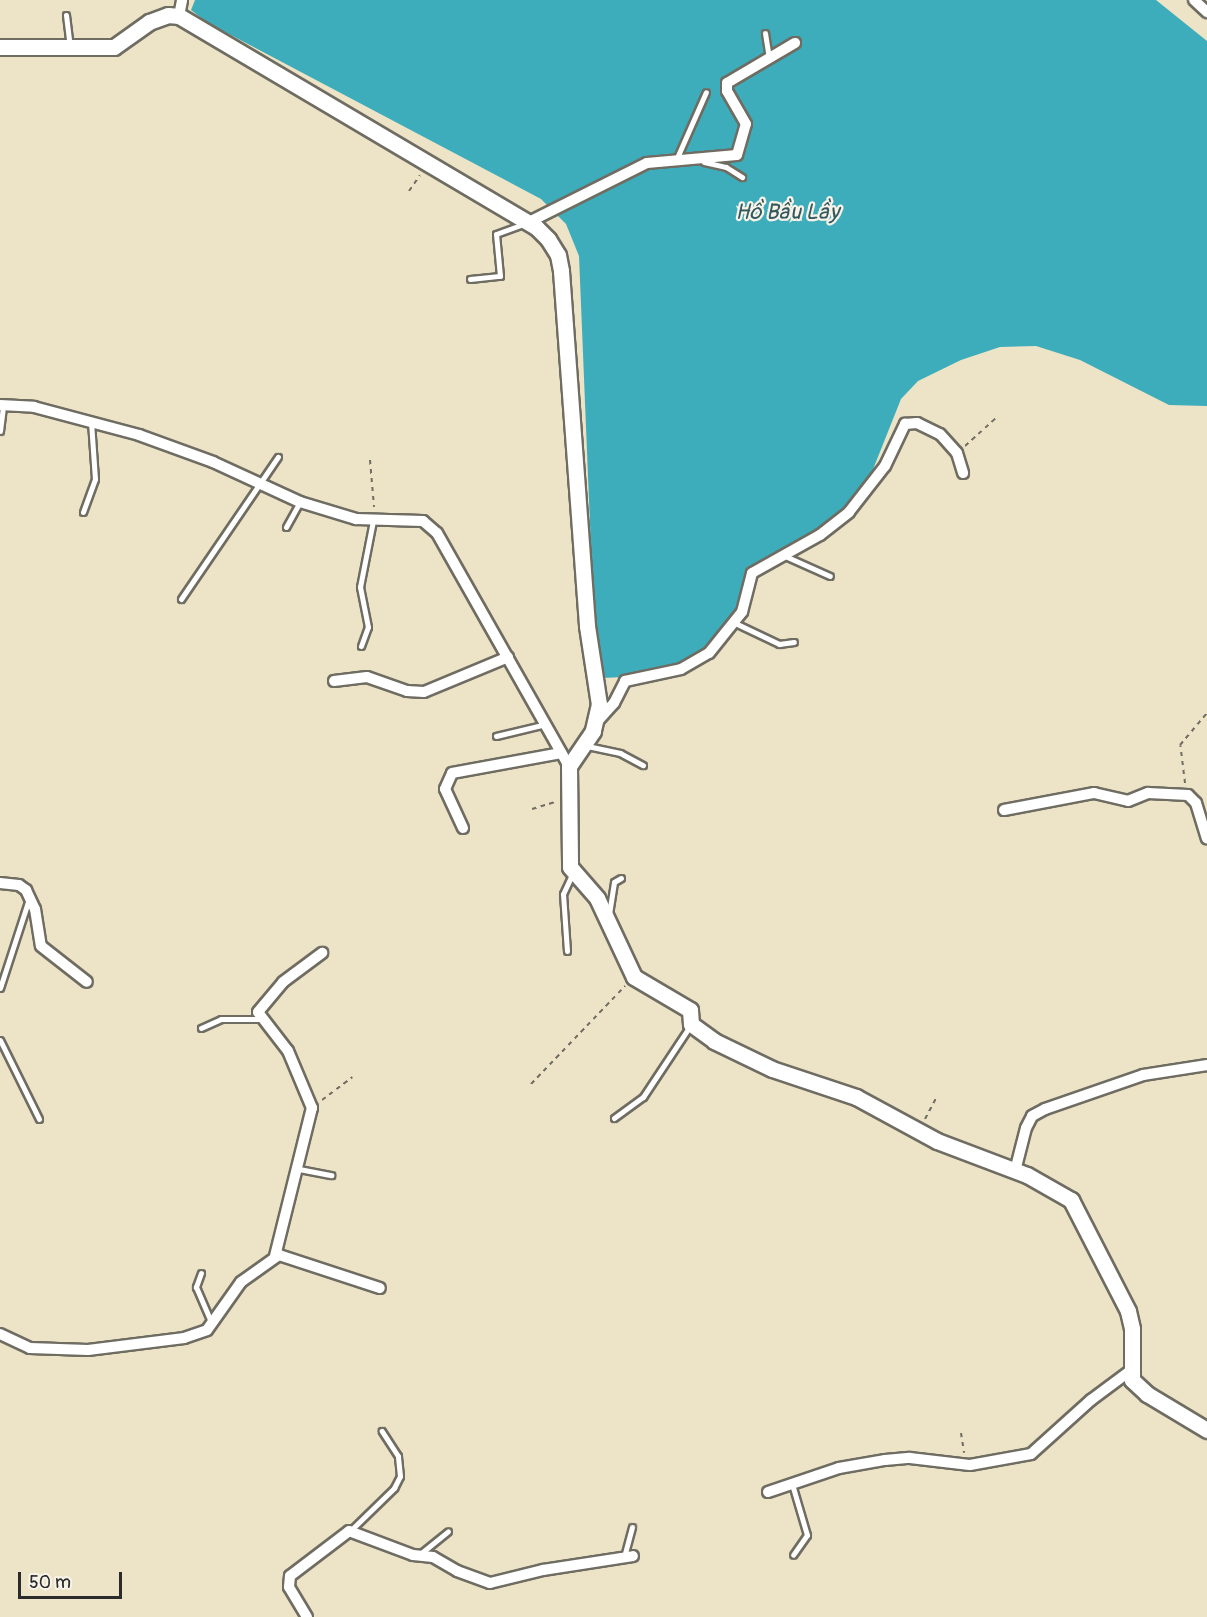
<!DOCTYPE html>
<html>
<head>
<meta charset="utf-8">
<style>
	body { margin:0 }
	#map { position:relative; width:1207px; height:1617px; overflow:hidden; background:#ede4c7; font-family:Pangolin,sans-serif }
	div>[style] { position:absolute }
	.water>* { inset:0; background:#3eadbb }
	.path>* { height:2px; margin-top:-1px; transform-origin:0; background:repeating-linear-gradient(90deg,#6f6c62 0 4.5px,transparent 0 9px) }
	.roads { filter:drop-shadow(2px 0 #6f6c62) drop-shadow(-2px 0 #6f6c62) drop-shadow(0 2px #6f6c62) drop-shadow(0 -2px #6f6c62) }
	.lane>* { height:5px; margin:-2.5px; padding:0 2.5px; transform-origin:2.5px; border-radius:2.5px; background:#fff }
	.street>* { height:10px; margin:-5px; padding:0 5px; transform-origin:5px; border-radius:5px; background:#fff }
	.secondary>* { height:15px; margin:-7.5px; padding:0 7.5px; transform-origin:7.5px; border-radius:7.5px; background:#fff }
	span { translate:-50% -50%; white-space:nowrap; text-align:center; line-height:1.15; -webkit-text-stroke:4.5px #f7f3e8; paint-order:stroke }
	.water-label { font-size:22px; color:#32585d; font-style:italic }
	.scale { position:absolute; left:18px; top:1572px; width:104px; height:27px; box-sizing:border-box; border:3px solid #2b2b2b; border-top:0; padding-left:8px; font-size:18px; line-height:21px; white-space:nowrap; color:#2b2b2b; -webkit-text-stroke:4px #f7f3e8; paint-order:stroke }
</style>
</head>
<body>
<div id="map">
	<div class="water">
		<div style="clip-path:polygon(195px 0,1156px 0,1207px 41px,1207px 406px,1169px 405px,1080px 360px,1036px 346px,1000px 347px,961px 360px,918px 381px,901px 399px,868px 482px,840px 514px,748px 574px,731px 621px,718px 643px,693px 662px,625px 677px,602px 678px,595px 647px,579px 256px,566px 224px,541px 199px,208px 23px,191px 10px)"></div>
	</div>
	<div class="path">
		<div style="left:409px;top:191px;width:19px;rotate:-55deg"></div>
		<div style="left:965px;top:446px;width:43px;rotate:-42.2deg"></div>
		<div style="left:370px;top:460px;width:47px;rotate:85.1deg"></div>
		<div style="left:1185px;top:783px;width:38px;rotate:-97deg"></div>
		<div style="left:1180px;top:745px;width:42px;rotate:-49.8deg"></div>
		<div style="left:532px;top:809px;width:24px;rotate:-17deg"></div>
		<div style="left:531px;top:1084px;width:136px;rotate:-46.2deg"></div>
		<div style="left:322px;top:1100px;width:38px;rotate:-37deg"></div>
		<div style="left:925px;top:1119px;width:24px;rotate:-62deg"></div>
		<div style="left:961px;top:1433px;width:20px;rotate:81deg"></div>
	</div>
	<div class="roads">
		<div class="lane">
			<div style="left:66px;top:15px;width:31px;rotate:83deg"></div>
			<div style="left:765px;top:33px;width:25px;rotate:81deg"></div>
			<div style="left:676px;top:160px;width:74px;rotate:-66.2deg"></div>
			<div style="left:704px;top:162px;width:23px;rotate:13deg"></div>
			<div style="left:726px;top:167px;width:19px;rotate:32deg"></div>
			<div style="left:470px;top:279px;width:30px;rotate:-6deg"></div>
			<div style="left:500px;top:276px;width:42px;rotate:-95.4deg"></div>
			<div style="left:496px;top:234px;width:30px;rotate:-20deg"></div>
			<div style="left:0;top:431px;width:26px;rotate:-83deg"></div>
			<div style="left:83px;top:512px;width:35px;rotate:-70deg"></div>
			<div style="left:95px;top:479px;width:57px;rotate:-94deg"></div>
			<div style="left:286px;top:527px;width:29px;rotate:-61deg"></div>
			<div style="left:785px;top:556px;width:49px;rotate:24deg"></div>
			<div style="left:181px;top:599px;width:172px;rotate:-55.7deg"></div>
			<div style="left:735px;top:623px;width:49px;rotate:25.5deg"></div>
			<div style="left:779px;top:644px;width:15px;rotate:-8deg"></div>
			<div style="left:361px;top:646px;width:20px;rotate:-70deg"></div>
			<div style="left:368px;top:627px;width:41px;rotate:-101.3deg"></div>
			<div style="left:360px;top:587px;width:67px;rotate:-78.9deg"></div>
			<div style="left:496px;top:736px;width:51px;rotate:-13.5deg"></div>
			<div style="left:587px;top:746px;width:34px;rotate:12deg"></div>
			<div style="left:620px;top:753px;width:26px;rotate:28deg"></div>
			<div style="left:609px;top:914px;width:32px;rotate:-81deg"></div>
			<div style="left:614px;top:882px;width:8px;rotate:-30deg"></div>
			<div style="left:567px;top:951px;width:57px;rotate:-94deg"></div>
			<div style="left:563px;top:894px;width:23px;rotate:-65deg"></div>
			<div style="left:0;top:988px;width:94px;rotate:-72deg"></div>
			<div style="left:201px;top:1028px;width:22px;rotate:-24deg"></div>
			<div style="left:221px;top:1019px;width:40px"></div>
			<div style="left:0;top:1040px;width:88px;rotate:63.7deg"></div>
			<div style="left:614px;top:1118px;width:36px;rotate:-36deg"></div>
			<div style="left:643px;top:1097px;width:85px;rotate:-56.5deg"></div>
			<div style="left:299px;top:1169px;width:33px;rotate:11deg"></div>
			<div style="left:201px;top:1273px;width:15px;rotate:110deg"></div>
			<div style="left:196px;top:1287px;width:40px;rotate:66.6deg"></div>
			<div style="left:792px;top:1484px;width:53px;rotate:73.6deg"></div>
			<div style="left:807px;top:1535px;width:24px;rotate:125deg"></div>
			<div style="left:350px;top:1531px;width:62px;rotate:-44.3deg"></div>
			<div style="left:394px;top:1488px;width:13px;rotate:-63deg"></div>
			<div style="left:400px;top:1476px;width:20px;rotate:-96deg"></div>
			<div style="left:398px;top:1456px;width:30px;rotate:-123deg"></div>
			<div style="left:420px;top:1554px;width:36px;rotate:-39deg"></div>
			<div style="left:624px;top:1557px;width:31px;rotate:-75deg"></div>
		</div>
		<div class="street">
			<div style="left:1194px;top:0;width:18px;rotate:43deg"></div>
			<div style="left:179px;top:16px;width:16px;rotate:-79deg"></div>
			<div style="left:527px;top:223px;width:134px;rotate:-26.6deg"></div>
			<div style="left:647px;top:163px;width:90px;rotate:-5.1deg"></div>
			<div style="left:737px;top:155px;width:32px;rotate:-74deg"></div>
			<div style="left:746px;top:124px;width:38px;rotate:-120deg"></div>
			<div style="left:727px;top:91px;width:8px;rotate:-90deg"></div>
			<div style="left:727px;top:83px;width:79px;rotate:-30.5deg"></div>
			<div style="left:0;top:405px;width:34px;rotate:3deg"></div>
			<div style="left:34px;top:407px;width:109px;rotate:14.9deg"></div>
			<div style="left:139px;top:435px;width:79px;rotate:20deg"></div>
			<div style="left:213px;top:462px;width:96px;rotate:24.7deg"></div>
			<div style="left:300px;top:502px;width:59px;rotate:16.9deg"></div>
			<div style="left:356px;top:519px;width:67px;rotate:1.7deg"></div>
			<div style="left:423px;top:521px;width:18px;rotate:41deg"></div>
			<div style="left:437px;top:533px;width:268px;rotate:60.5deg"></div>
			<div style="left:334px;top:681px;width:33px;rotate:-7deg"></div>
			<div style="left:367px;top:677px;width:42px;rotate:19.3deg"></div>
			<div style="left:407px;top:691px;width:17px;rotate:3deg"></div>
			<div style="left:424px;top:692px;width:91px;rotate:-22.6deg"></div>
			<div style="left:596px;top:723px;width:27px;rotate:-48deg"></div>
			<div style="left:614px;top:703px;width:25px;rotate:-63deg"></div>
			<div style="left:625px;top:681px;width:57px;rotate:-12.1deg"></div>
			<div style="left:681px;top:669px;width:32px;rotate:-30deg"></div>
			<div style="left:709px;top:653px;width:53px;rotate:-51.2deg"></div>
			<div style="left:742px;top:612px;width:40px;rotate:-75.6deg"></div>
			<div style="left:752px;top:573px;width:78px;rotate:-29.2deg"></div>
			<div style="left:820px;top:535px;width:37px;rotate:-38deg"></div>
			<div style="left:849px;top:512px;width:58px;rotate:-52deg"></div>
			<div style="left:885px;top:466px;width:47px;rotate:-64.5deg"></div>
			<div style="left:905px;top:424px;width:12px;rotate:-5deg"></div>
			<div style="left:917px;top:423px;width:25px;rotate:26deg"></div>
			<div style="left:940px;top:434px;width:25px;rotate:48deg"></div>
			<div style="left:957px;top:453px;width:21px;rotate:73deg"></div>
			<div style="left:1004px;top:810px;width:92px;rotate:-10.7deg"></div>
			<div style="left:1094px;top:793px;width:35px;rotate:13deg"></div>
			<div style="left:1128px;top:801px;width:22px;rotate:-22deg"></div>
			<div style="left:1148px;top:793px;width:40px;rotate:2.9deg"></div>
			<div style="left:1188px;top:795px;width:11px;rotate:45deg"></div>
			<div style="left:1196px;top:803px;width:37px;rotate:73deg"></div>
			<div style="left:463px;top:828px;width:43px;rotate:-114.8deg"></div>
			<div style="left:445px;top:789px;width:17px;rotate:-66deg"></div>
			<div style="left:452px;top:773px;width:111px;rotate:-10.4deg"></div>
			<div style="left:0;top:883px;width:19px;rotate:6deg"></div>
			<div style="left:19px;top:885px;width:9px;rotate:36deg"></div>
			<div style="left:26px;top:890px;width:21px;rotate:65deg"></div>
			<div style="left:35px;top:909px;width:37px;rotate:81deg"></div>
			<div style="left:41px;top:946px;width:58px;rotate:38deg"></div>
			<div style="left:1015px;top:1171px;width:44px;rotate:-75.7deg"></div>
			<div style="left:1026px;top:1128px;width:13px;rotate:-63deg"></div>
			<div style="left:1032px;top:1116px;width:15px;rotate:-28deg"></div>
			<div style="left:1045px;top:1109px;width:104px;rotate:-19.1deg"></div>
			<div style="left:1143px;top:1075px;width:65px;rotate:-8.9deg"></div>
			<div style="left:275px;top:1256px;width:153px;rotate:-76deg"></div>
			<div style="left:312px;top:1108px;width:62px;rotate:-112.8deg"></div>
			<div style="left:288px;top:1051px;width:49px;rotate:-127.6deg"></div>
			<div style="left:258px;top:1012px;width:39px;rotate:-50deg"></div>
			<div style="left:283px;top:982px;width:49px;rotate:-36.6deg"></div>
			<div style="left:0;top:1334px;width:33px;rotate:25deg"></div>
			<div style="left:30px;top:1348px;width:58px;rotate:2deg"></div>
			<div style="left:88px;top:1350px;width:97px;rotate:-7.1deg"></div>
			<div style="left:184px;top:1338px;width:24px;rotate:-19deg"></div>
			<div style="left:207px;top:1330px;width:59px;rotate:-54.7deg"></div>
			<div style="left:241px;top:1282px;width:47px;rotate:-35.4deg"></div>
			<div style="left:279px;top:1255px;width:106px;rotate:18.1deg"></div>
			<div style="left:768px;top:1492px;width:75px;rotate:-18.7deg"></div>
			<div style="left:839px;top:1468px;width:47px;rotate:-9.9deg"></div>
			<div style="left:885px;top:1460px;width:25px;rotate:-5deg"></div>
			<div style="left:910px;top:1458px;width:60px;rotate:6.7deg"></div>
			<div style="left:970px;top:1465px;width:62px;rotate:-10.2deg"></div>
			<div style="left:1031px;top:1454px;width:81px;rotate:-42deg"></div>
			<div style="left:1091px;top:1400px;width:49px;rotate:-36.6deg"></div>
			<div style="left:307px;top:1617px;width:35px;rotate:-121deg"></div>
			<div style="left:289px;top:1587px;width:11px;rotate:-85deg"></div>
			<div style="left:290px;top:1576px;width:74px;rotate:-37.3deg"></div>
			<div style="left:349px;top:1531px;width:68px;rotate:20.6deg"></div>
			<div style="left:413px;top:1555px;width:20px;rotate:6deg"></div>
			<div style="left:433px;top:1557px;width:28px;rotate:30deg"></div>
			<div style="left:457px;top:1571px;width:35px;rotate:20deg"></div>
			<div style="left:490px;top:1583px;width:55px;rotate:-13.8deg"></div>
			<div style="left:543px;top:1570px;width:91px;rotate:-8.8deg"></div>
		</div>
		<div class="secondary">
			<div style="left:0;top:47px;width:114px"></div>
			<div style="left:114px;top:47px;width:43px;rotate:-35.5deg"></div>
			<div style="left:149px;top:22px;width:20px;rotate:-20deg"></div>
			<div style="left:168px;top:15px;width:11px;rotate:5deg"></div>
			<div style="left:179px;top:16px;width:415px;rotate:30.6deg"></div>
			<div style="left:536px;top:227px;width:17px;rotate:45deg"></div>
			<div style="left:548px;top:239px;width:19px;rotate:58deg"></div>
			<div style="left:558px;top:255px;width:16px;rotate:79deg"></div>
			<div style="left:561px;top:271px;width:356px;rotate:85.8deg"></div>
			<div style="left:587px;top:626px;width:79px;rotate:81.3deg"></div>
			<div style="left:599px;top:704px;width:28px;rotate:103deg"></div>
			<div style="left:593px;top:731px;width:42px;rotate:124.4deg"></div>
			<div style="left:569px;top:766px;width:101px;rotate:89.4deg"></div>
			<div style="left:570px;top:867px;width:41px;rotate:48.9deg"></div>
			<div style="left:597px;top:898px;width:87px;rotate:64.9deg"></div>
			<div style="left:634px;top:977px;width:65px;rotate:30.5deg"></div>
			<div style="left:690px;top:1010px;width:14px;rotate:86deg"></div>
			<div style="left:691px;top:1024px;width:29px;rotate:36deg"></div>
			<div style="left:714px;top:1041px;width:64px;rotate:25.8deg"></div>
			<div style="left:772px;top:1069px;width:89px;rotate:18.4deg"></div>
			<div style="left:856px;top:1097px;width:92px;rotate:28.5deg"></div>
			<div style="left:937px;top:1141px;width:96px;rotate:20.7deg"></div>
			<div style="left:1027px;top:1175px;width:51px;rotate:29.6deg"></div>
			<div style="left:1071px;top:1200px;width:125px;rotate:62.8deg"></div>
			<div style="left:1128px;top:1311px;width:18px;rotate:77deg"></div>
			<div style="left:1132px;top:1329px;width:51px;rotate:90deg"></div>
			<div style="left:1132px;top:1380px;width:21px;rotate:43deg"></div>
			<div style="left:1147px;top:1394px;width:70px;rotate:31deg"></div>
		</div>
	</div>
	<div class="water-label">
		<span style="left:787px;top:213px">Hồ Bầu Lầy</span>
	</div>
	<div class="scale">50 m</div>
</div>
</body>
</html>
